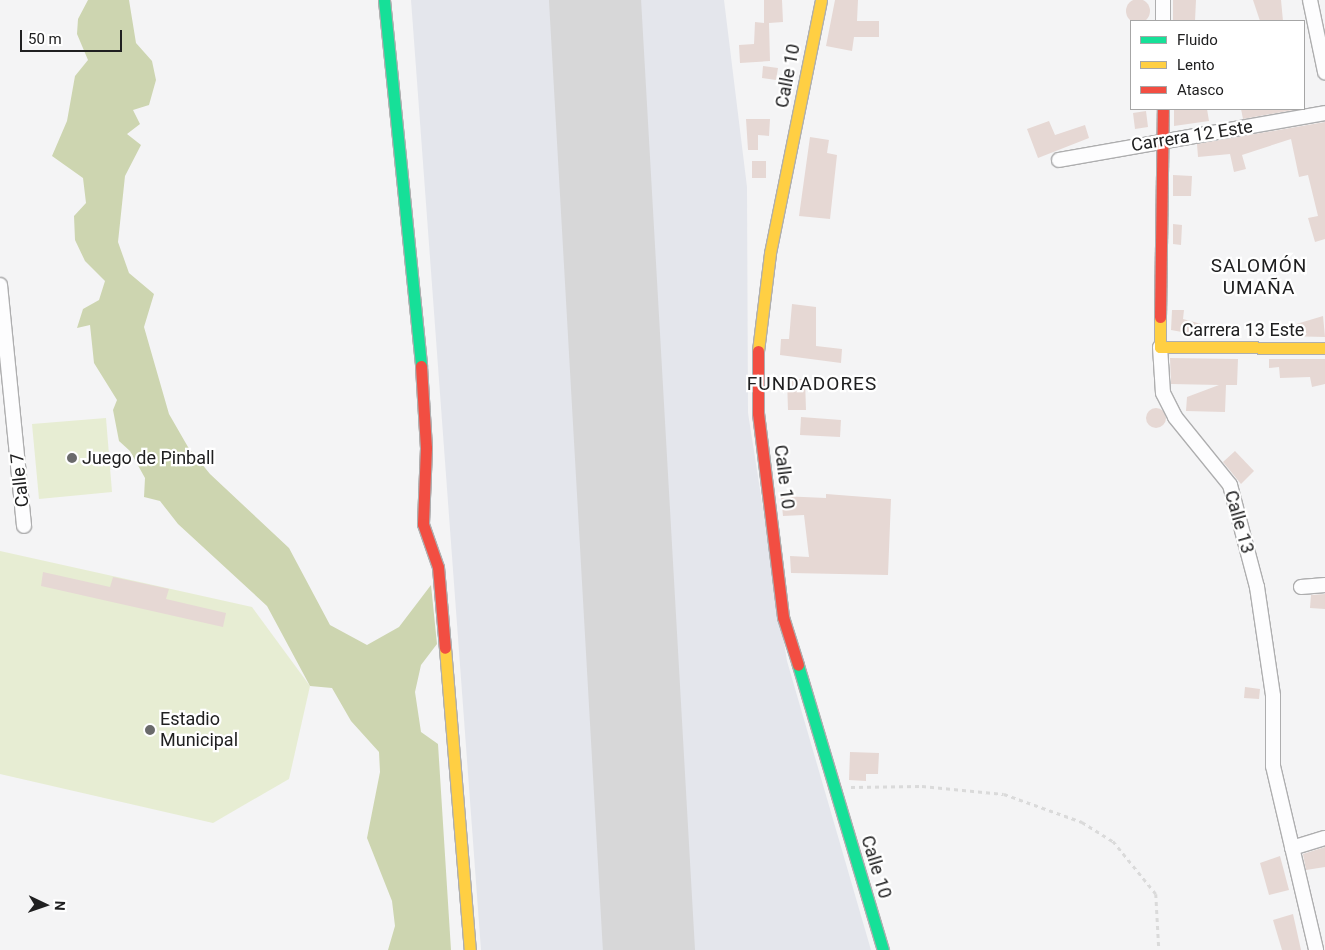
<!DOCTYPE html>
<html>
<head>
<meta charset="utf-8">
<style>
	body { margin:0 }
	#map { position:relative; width:1325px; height:950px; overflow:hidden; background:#f4f4f5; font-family:Roboto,sans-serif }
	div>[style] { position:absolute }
	.built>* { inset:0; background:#e4e6ec }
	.green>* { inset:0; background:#e7edd3 }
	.forest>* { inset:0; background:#cdd5b0 }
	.runway>* { height:92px; margin:-46px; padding:0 46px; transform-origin:46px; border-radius:46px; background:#d7d7d8 }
	.building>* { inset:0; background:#e6d8d4 }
	.round { border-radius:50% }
	.path>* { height:2.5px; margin-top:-1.25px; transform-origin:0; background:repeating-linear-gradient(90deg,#dadada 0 4px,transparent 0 8px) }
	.roads { filter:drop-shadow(1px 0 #aeaeaf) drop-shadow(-1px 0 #aeaeaf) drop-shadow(0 1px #aeaeaf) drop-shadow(0 -1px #aeaeaf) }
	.street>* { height:14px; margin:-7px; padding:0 7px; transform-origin:7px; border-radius:7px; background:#fdfdfe }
	.fast>* { height:11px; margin:-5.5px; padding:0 5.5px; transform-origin:5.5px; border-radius:5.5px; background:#16e098 }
	.slow>* { height:11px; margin:-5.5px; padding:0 5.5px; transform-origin:5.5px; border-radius:5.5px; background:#ffcf43 }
	.jam>* { height:11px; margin:-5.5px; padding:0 5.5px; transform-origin:5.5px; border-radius:5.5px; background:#f24e42 }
	.dots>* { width:14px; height:14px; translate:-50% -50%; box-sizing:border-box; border:2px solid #fff; border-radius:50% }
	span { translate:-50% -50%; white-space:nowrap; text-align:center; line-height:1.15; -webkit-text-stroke:4.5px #fff; paint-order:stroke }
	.street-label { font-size:18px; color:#202021 }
	.poi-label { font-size:18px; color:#202021 }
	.left { translate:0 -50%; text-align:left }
	.neighbourhood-label { font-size:19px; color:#202021; letter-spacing:1px }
	.legend { position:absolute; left:1130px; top:20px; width:175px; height:90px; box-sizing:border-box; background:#fff; border:1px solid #a6a6a6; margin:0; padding:6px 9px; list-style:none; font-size:15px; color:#202021 }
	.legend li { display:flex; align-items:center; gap:10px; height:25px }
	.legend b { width:25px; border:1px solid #a6a6a6 }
	.north { position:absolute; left:20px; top:880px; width:50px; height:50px; -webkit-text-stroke:4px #fff; paint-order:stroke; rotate:93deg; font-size:14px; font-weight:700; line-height:20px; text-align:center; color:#202021 }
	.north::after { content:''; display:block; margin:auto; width:18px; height:22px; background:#202021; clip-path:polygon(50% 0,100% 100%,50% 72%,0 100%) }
	.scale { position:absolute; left:20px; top:30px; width:102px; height:22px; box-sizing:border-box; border:2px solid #202021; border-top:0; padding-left:6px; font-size:15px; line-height:18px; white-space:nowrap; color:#202021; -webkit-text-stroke:4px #fff; paint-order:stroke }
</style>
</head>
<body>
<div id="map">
	<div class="built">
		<div style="clip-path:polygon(411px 0,724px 0,747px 187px,748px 413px,787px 661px,871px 950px,481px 950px)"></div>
	</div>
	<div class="green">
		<div style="clip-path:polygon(106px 418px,112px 492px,39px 499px,32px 424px)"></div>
		<div style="clip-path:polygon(0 551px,252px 607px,310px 686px,289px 779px,213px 823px,0 774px)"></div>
	</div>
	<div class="forest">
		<div style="clip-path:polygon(88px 0,129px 0,136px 43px,152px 61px,156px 80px,149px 105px,133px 110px,140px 124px,127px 134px,141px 145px,125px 176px,118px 242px,129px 273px,154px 294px,144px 327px,169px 414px,188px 447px,210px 474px,289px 548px,330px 625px,367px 645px,399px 627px,431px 585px,437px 644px,421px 665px,415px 692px,421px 732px,438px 744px,451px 950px,388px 950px,395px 926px,392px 901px,367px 838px,380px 772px,379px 752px,351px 721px,332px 688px,310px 686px,267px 606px,178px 524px,160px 501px,144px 497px,145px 478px,130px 451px,119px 441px,113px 410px,117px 400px,94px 363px,90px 325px,77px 328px,83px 309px,99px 300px,105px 281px,85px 261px,75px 240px,74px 216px,86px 203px,83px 178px,52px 156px,67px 121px,75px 76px,88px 60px,77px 34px,78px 19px)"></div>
	</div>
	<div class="runway">
		<div style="left:595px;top:0;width:952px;rotate:86.75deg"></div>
	</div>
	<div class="building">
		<div class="round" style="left:1126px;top:-1px;width:24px;height:24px"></div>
		<div style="clip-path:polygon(764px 0,782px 0,783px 22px,769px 23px,770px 61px,740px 63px,739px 45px,754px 44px,755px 22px,764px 23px)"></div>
		<div style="clip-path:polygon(835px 0,858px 0,857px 21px,879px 21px,879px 37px,854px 37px,852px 51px,826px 46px)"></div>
		<div style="clip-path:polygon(1173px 0,1196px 0,1195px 21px,1173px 21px)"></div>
		<div style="clip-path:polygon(1253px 0,1281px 0,1283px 21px,1260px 21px)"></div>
		<div style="clip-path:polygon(763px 66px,778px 68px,776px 80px,762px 78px)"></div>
		<div style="clip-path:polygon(1174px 109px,1207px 109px,1209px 121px,1174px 126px)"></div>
		<div style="clip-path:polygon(1241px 109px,1299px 109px,1243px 119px)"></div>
		<div style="clip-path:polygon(1146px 111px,1148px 127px,1135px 129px,1133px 113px)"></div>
		<div style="clip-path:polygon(746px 119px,770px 119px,769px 136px,758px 135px,758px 150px,748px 150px)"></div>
		<div style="clip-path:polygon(1049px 121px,1055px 135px,1085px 125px,1089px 138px,1038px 158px,1027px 129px)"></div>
		<div style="clip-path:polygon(1325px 122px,1325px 239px,1315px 242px,1308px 218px,1318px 216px,1308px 175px,1299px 177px,1291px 139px,1242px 155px,1246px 169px,1234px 172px,1230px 154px,1198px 157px,1197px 144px)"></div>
		<div style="clip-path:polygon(810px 137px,829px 140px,827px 153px,837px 155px,830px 219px,799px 216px)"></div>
		<div style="clip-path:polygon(752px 161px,766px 161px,766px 178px,752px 178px)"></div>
		<div style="clip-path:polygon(1173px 175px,1192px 176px,1191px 196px,1173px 196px)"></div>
		<div style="clip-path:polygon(1173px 224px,1182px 225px,1181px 245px,1173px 244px)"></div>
		<div style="clip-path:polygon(792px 304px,816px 307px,816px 346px,842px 349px,841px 363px,780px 355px,781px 339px,789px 339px)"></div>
		<div style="clip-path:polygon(1172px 310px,1184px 310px,1183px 319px,1205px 325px,1204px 336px,1171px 330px)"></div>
		<div style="clip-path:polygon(1323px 316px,1325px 337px,1284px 336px,1283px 328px)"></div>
		<div style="clip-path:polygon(1170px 358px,1238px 359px,1237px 385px,1226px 385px,1225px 412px,1186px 411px,1187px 397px,1219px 385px,1171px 384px)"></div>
		<div style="clip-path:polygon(1269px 359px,1325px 359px,1325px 384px,1312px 387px,1310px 377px,1280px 378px,1279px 367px,1269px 368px)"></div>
		<div style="clip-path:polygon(787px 379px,805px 379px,806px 410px,788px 410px)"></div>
		<div class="round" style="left:1146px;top:408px;width:20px;height:20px"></div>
		<div style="clip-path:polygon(801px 417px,841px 420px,840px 437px,800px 435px)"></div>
		<div style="clip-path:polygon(1235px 451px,1254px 471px,1241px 484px,1223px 462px)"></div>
		<div style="clip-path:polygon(826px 494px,891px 499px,888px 575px,791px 573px,790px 556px,809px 557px,804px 515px,783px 516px,781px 496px,826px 498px)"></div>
		<div style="clip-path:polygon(43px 572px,110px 587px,113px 577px,169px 589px,166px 599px,226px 613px,223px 627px,41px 586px)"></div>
		<div style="clip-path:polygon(1325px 594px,1325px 609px,1310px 608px,1311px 595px)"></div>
		<div style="clip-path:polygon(1245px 687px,1260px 689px,1259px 699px,1244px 698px)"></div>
		<div style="clip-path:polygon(850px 752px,879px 753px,878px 774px,866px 774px,866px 781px,849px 780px)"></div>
		<div style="clip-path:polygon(1325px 847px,1325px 867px,1306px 870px,1303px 854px)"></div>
		<div style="clip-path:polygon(1280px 856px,1289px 890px,1269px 895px,1260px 863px)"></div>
		<div style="clip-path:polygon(1293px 914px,1301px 950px,1282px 950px,1273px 920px)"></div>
	</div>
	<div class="path">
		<div style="left:851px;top:787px;width:71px;rotate:-0.8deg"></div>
		<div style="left:922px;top:786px;width:82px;rotate:5.6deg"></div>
		<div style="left:1004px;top:794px;width:83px;rotate:19.7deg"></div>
		<div style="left:1082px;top:822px;width:36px;rotate:32deg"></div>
		<div style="left:1113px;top:841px;width:68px;rotate:50.9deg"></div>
		<div style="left:1156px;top:894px;width:56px;rotate:86.9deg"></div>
	</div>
	<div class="roads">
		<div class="street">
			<div style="left:1163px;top:0;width:21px;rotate:90deg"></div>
			<div style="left:1310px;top:0;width:74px;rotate:78.2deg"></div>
			<div style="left:1059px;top:160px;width:270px;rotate:-10deg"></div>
			<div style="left:0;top:285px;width:242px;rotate:84.3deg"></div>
			<div style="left:1160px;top:347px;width:46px;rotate:86.3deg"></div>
			<div style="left:1163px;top:393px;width:27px;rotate:63deg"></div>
			<div style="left:1175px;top:417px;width:87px;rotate:51deg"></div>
			<div style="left:1230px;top:485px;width:106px;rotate:75.2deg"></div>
			<div style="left:1257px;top:587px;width:110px;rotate:81.6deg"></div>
			<div style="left:1273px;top:696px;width:70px;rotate:90deg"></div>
			<div style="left:1273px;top:766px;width:189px;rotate:76.8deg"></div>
			<div style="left:1301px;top:587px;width:24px;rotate:-5deg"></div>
			<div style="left:1292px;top:848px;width:34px;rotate:-17deg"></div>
		</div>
		<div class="fast">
			<div style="left:384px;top:0;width:368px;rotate:84.2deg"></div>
			<div style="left:798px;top:665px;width:297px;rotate:73.4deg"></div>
		</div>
		<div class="slow">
			<div style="left:1160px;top:317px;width:30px;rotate:90deg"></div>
			<div style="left:1160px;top:347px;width:165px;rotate:0.3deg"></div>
			<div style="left:758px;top:351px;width:99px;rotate:-83deg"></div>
			<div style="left:770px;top:253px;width:258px;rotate:-78.6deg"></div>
			<div style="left:445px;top:648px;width:303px;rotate:85.3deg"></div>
		</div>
		<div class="jam">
			<div style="left:1160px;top:317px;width:208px;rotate:-89.2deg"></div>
			<div style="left:758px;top:351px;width:62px;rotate:90deg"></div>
			<div style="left:758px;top:413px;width:206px;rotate:83deg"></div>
			<div style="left:783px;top:617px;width:50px;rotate:72.6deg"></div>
			<div style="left:421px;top:366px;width:82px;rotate:86.5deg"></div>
			<div style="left:426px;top:448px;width:76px;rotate:92.3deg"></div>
			<div style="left:423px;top:524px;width:46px;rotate:70.8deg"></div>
			<div style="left:438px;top:567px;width:81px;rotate:85.1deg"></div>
		</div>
	</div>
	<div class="dots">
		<div style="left:72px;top:458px;background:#6a6a6b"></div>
		<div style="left:150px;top:730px;background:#6a6a6b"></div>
	</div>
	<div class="street-label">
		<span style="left:788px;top:76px;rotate:-79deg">Calle 10</span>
		<span style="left:1192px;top:136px;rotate:-9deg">Carrera 12 Este</span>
		<span style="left:1243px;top:330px">Carrera 13 Este</span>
		<span style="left:784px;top:477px;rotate:83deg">Calle 10</span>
		<span style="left:20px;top:480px;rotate:-96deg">Calle 7</span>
		<span style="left:1239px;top:522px;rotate:74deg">Calle 13</span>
		<span style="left:876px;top:867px;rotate:73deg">Calle 10</span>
	</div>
	<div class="poi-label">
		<span class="left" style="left:82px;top:458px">Juego de Pinball</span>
		<span class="left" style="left:160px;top:730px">Estadio<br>Municipal</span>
	</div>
	<div class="neighbourhood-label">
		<span style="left:1259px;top:277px">SALOMÓN<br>UMAÑA</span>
		<span style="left:812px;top:384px">FUNDADORES</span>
	</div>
	<ul class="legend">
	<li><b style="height:6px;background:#16e098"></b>Fluido</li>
	<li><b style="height:6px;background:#ffcf43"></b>Lento</li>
	<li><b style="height:6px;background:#f24e42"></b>Atasco</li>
	</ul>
	<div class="north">N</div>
	<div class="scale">50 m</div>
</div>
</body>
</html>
